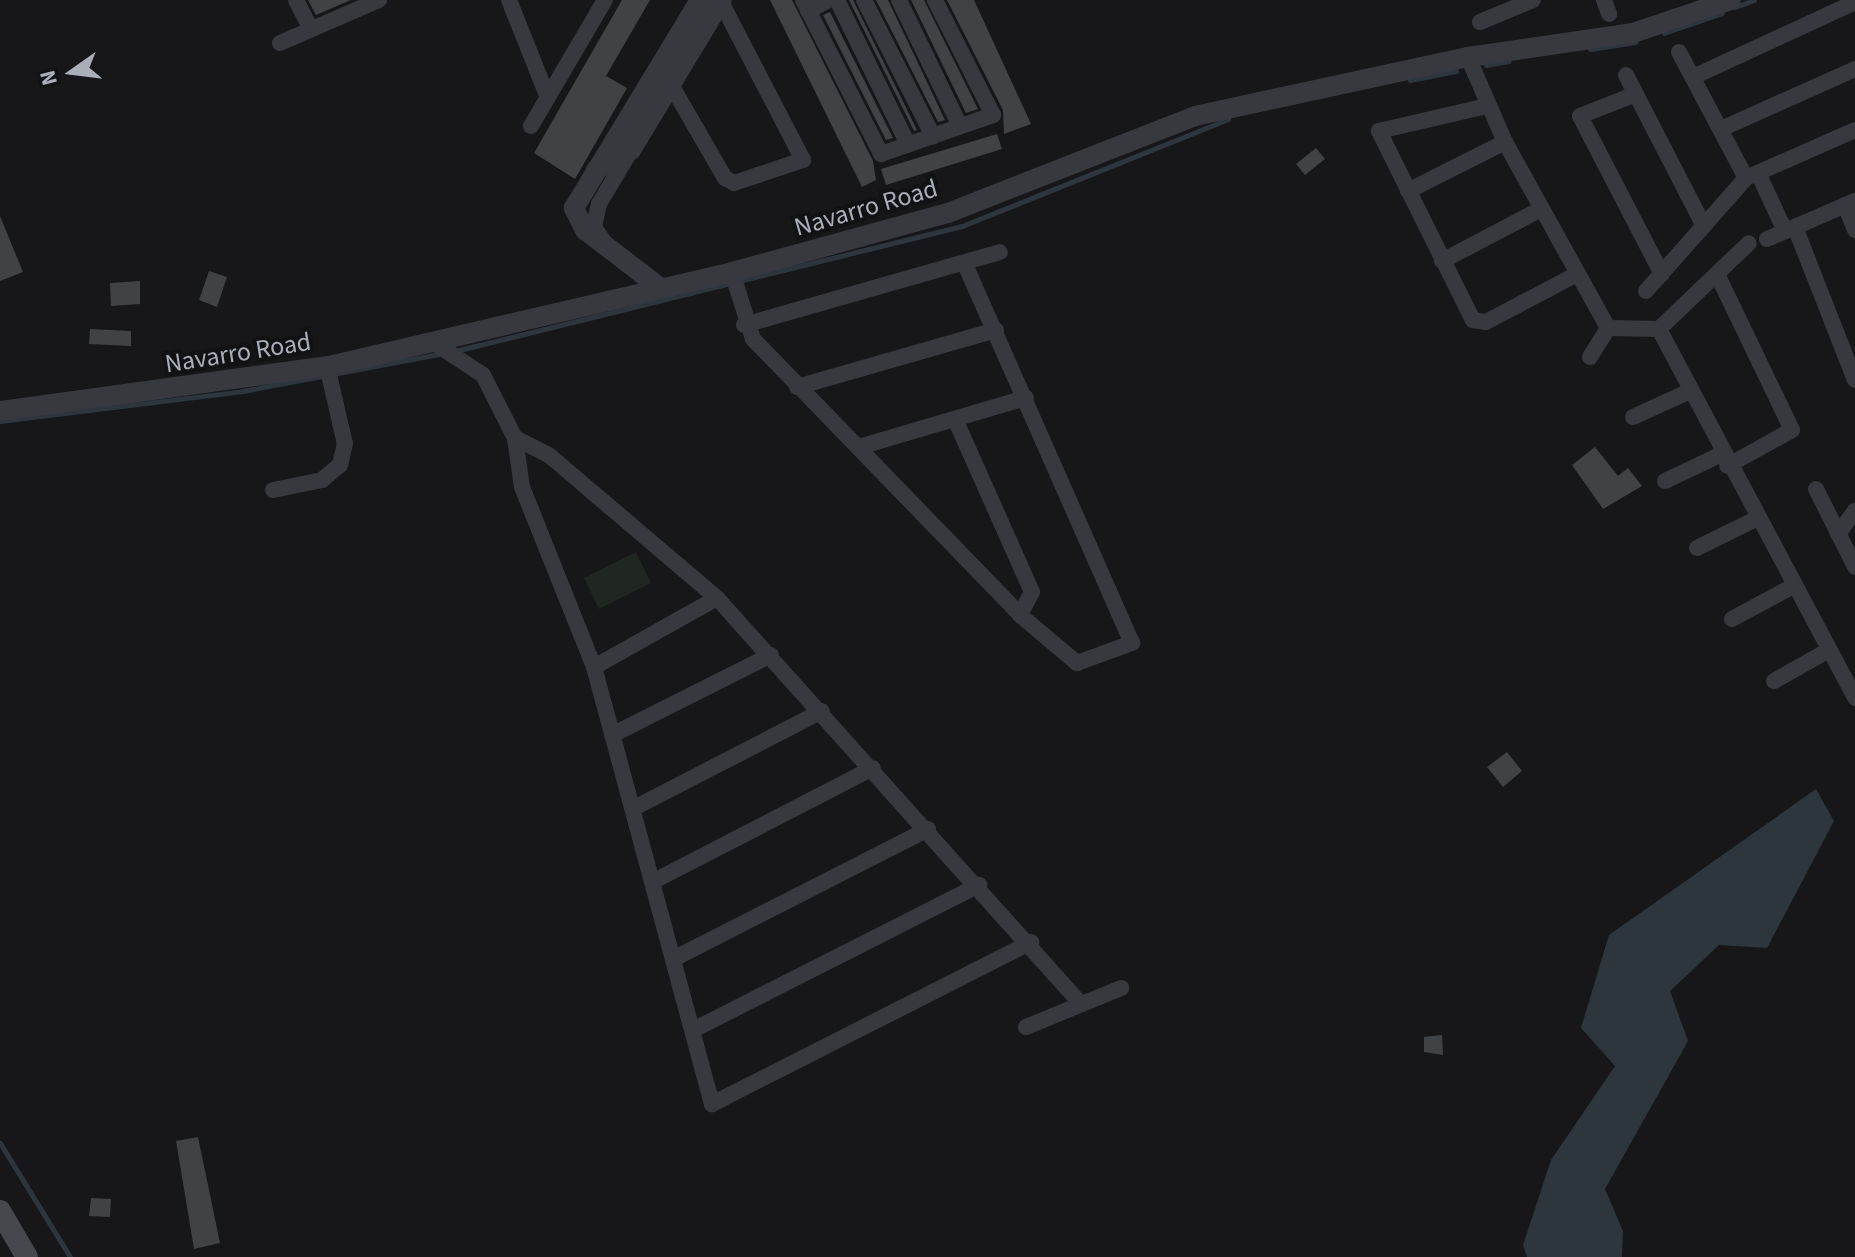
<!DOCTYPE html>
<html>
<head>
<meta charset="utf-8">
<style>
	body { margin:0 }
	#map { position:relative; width:1855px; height:1257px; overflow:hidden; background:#171719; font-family:"Source Sans 3",sans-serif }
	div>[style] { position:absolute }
	.green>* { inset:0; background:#1f2720 }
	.water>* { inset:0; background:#2d363d }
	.stream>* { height:5px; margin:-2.5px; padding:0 2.5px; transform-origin:2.5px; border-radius:2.5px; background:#2d363d }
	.building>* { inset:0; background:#414246 }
	.minor>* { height:16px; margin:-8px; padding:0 8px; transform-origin:8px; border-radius:8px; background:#38393e }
	.tertiary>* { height:20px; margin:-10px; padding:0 10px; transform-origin:10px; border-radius:10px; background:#38393e }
	.secondary>* { height:22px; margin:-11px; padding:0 11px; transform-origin:11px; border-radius:11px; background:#46484e }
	span { translate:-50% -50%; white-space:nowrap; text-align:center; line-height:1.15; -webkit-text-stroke:8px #121214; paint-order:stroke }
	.street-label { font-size:26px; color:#a9aeb9 }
	.north { position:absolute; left:32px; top:32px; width:80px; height:80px; -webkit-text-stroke:6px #121214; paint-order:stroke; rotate:256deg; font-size:22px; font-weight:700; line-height:32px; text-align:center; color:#a9aeb9 }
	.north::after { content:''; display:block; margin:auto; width:28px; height:36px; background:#a9aeb9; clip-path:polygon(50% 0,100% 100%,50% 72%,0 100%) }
</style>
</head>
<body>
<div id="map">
	<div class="green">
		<div style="clip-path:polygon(636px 552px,651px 583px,599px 609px,584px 578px)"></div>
	</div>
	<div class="water">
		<div style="clip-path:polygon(1816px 789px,1834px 821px,1767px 948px,1719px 945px,1670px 991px,1688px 1041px,1605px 1189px,1623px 1231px,1622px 1257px,1527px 1257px,1523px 1245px,1551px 1160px,1615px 1066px,1581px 1028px,1609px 935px)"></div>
	</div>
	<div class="stream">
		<div style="left:1735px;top:7px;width:20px;rotate:-20deg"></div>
		<div style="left:1664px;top:33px;width:61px;rotate:-19deg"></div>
		<div style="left:1590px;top:49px;width:46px;rotate:-8.8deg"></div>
		<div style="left:1486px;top:65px;width:23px;rotate:-10deg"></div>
		<div style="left:1410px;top:80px;width:47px;rotate:-11.1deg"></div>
		<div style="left:455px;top:351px;width:522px;rotate:-13.85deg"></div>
		<div style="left:962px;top:226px;width:287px;rotate:-21.9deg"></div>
		<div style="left:0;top:421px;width:245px;rotate:-7deg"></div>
		<div style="left:243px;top:391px;width:206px;rotate:-10.7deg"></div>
		<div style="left:0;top:1143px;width:134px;rotate:58.4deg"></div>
	</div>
	<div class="building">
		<div style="clip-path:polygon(308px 0,351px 0,316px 15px)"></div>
		<div style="clip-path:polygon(622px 0,650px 0,606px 76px,627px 88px,575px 179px,534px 153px)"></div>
		<div style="clip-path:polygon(770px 0,792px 0,873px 161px,876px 180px,862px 187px)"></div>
		<div style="clip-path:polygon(849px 0,853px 0,917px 130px,914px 131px)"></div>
		<div style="clip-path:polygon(876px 0,888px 0,945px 120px,938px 122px)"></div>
		<div style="clip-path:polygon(911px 0,924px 0,978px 109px,966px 113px)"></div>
		<div style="clip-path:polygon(947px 0,974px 0,1031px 124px,1004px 134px,1003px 110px)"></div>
		<div style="clip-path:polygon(830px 12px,893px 138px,886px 140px,823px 15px)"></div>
		<div style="clip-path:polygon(997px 134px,1002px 149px,886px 185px,881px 169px)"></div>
		<div style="clip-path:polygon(1316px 148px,1325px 159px,1305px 175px,1296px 164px)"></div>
		<div style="clip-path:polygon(0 216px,23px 272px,0 281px)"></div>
		<div style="clip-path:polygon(209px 271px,227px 277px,217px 307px,199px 300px)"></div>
		<div style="clip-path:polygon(140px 281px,140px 304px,111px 306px,110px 283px)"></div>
		<div style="clip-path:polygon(90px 329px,131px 331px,131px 346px,89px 344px)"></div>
		<div style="clip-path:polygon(1595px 447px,1618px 476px,1628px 468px,1642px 486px,1603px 509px,1572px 465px)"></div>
		<div style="clip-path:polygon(1507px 752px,1522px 771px,1503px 787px,1487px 767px)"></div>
		<div style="clip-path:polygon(1442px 1035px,1443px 1055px,1424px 1052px,1424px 1037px)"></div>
		<div style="clip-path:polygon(198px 1137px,220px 1243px,194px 1249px,176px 1141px)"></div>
		<div style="clip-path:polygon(91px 1198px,111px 1199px,110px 1217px,89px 1216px)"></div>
	</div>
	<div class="minor">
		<div style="left:296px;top:0;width:33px;rotate:63deg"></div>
		<div style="left:509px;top:0;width:105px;rotate:68.3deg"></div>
		<div style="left:803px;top:0;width:173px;rotate:63.1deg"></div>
		<div style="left:881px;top:154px;width:119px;rotate:-19.2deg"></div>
		<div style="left:993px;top:115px;width:129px;rotate:-116.8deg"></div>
		<div style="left:837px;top:0;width:161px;rotate:63.8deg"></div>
		<div style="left:864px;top:0;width:153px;rotate:63.1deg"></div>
		<div style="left:899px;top:0;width:140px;rotate:64.2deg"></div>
		<div style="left:1604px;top:0;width:15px;rotate:70deg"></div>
		<div style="left:808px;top:11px;width:24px;rotate:-28deg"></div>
		<div style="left:1480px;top:22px;width:57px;rotate:-22.5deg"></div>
		<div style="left:280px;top:43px;width:108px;rotate:-23.5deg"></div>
		<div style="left:1679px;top:52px;width:143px;rotate:62deg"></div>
		<div style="left:1468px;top:57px;width:93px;rotate:66.5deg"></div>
		<div style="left:1505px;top:142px;width:213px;rotate:61deg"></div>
		<div style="left:1608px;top:328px;width:51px;rotate:1.1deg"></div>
		<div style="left:1659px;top:329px;width:418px;rotate:62deg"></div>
		<div style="left:1626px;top:75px;width:170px;rotate:62.7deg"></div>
		<div style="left:666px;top:76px;width:118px;rotate:60deg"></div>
		<div style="left:725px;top:178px;width:10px;rotate:29deg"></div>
		<div style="left:734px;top:183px;width:73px;rotate:-18.4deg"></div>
		<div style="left:803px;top:160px;width:178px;rotate:-117.4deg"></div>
		<div style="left:1693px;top:77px;width:179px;rotate:-24.8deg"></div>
		<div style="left:1636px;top:94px;width:60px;rotate:158.6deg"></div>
		<div style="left:1580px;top:116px;width:178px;rotate:62.6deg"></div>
		<div style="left:1487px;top:106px;width:111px;rotate:167deg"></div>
		<div style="left:1379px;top:131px;width:211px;rotate:63.6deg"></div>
		<div style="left:1473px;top:320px;width:13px;rotate:9deg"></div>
		<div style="left:1486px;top:322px;width:103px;rotate:-27.8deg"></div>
		<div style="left:531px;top:126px;width:146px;rotate:-59.6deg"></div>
		<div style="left:1721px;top:129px;width:147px;rotate:-24.1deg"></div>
		<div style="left:1758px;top:173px;width:64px;rotate:65deg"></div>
		<div style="left:1408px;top:191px;width:109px;rotate:-26.8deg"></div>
		<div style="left:1845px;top:205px;width:27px;rotate:68deg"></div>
		<div style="left:1795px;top:227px;width:164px;rotate:68.6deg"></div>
		<div style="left:1767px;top:239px;width:96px;rotate:-23.4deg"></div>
		<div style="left:603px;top:240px;width:16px;rotate:-125deg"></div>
		<div style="left:594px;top:227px;width:24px;rotate:-78deg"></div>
		<div style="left:599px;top:204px;width:63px;rotate:-59.3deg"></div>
		<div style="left:1442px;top:261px;width:112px;rotate:-27.7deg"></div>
		<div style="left:732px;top:272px;width:70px;rotate:72.6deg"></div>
		<div style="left:753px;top:339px;width:384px;rotate:45.9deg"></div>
		<div style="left:1020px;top:615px;width:75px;rotate:40.1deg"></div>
		<div style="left:1077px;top:663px;width:59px;rotate:-20deg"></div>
		<div style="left:1132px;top:643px;width:411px;rotate:-113.8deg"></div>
		<div style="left:1717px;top:274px;width:173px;rotate:64.3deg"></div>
		<div style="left:1792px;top:430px;width:74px;rotate:151deg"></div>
		<div style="left:1646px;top:291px;width:151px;rotate:-48.5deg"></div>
		<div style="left:1746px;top:178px;width:119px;rotate:-23.8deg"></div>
		<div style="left:744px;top:325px;width:266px;rotate:-15.9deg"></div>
		<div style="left:1659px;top:329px;width:124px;rotate:-43.7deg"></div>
		<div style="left:433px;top:342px;width:60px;rotate:33.4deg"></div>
		<div style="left:483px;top:375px;width:71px;rotate:63.1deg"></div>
		<div style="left:515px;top:438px;width:49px;rotate:81.9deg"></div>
		<div style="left:522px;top:487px;width:194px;rotate:68.2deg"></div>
		<div style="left:594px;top:667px;width:453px;rotate:74.9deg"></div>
		<div style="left:712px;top:1104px;width:358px;rotate:-26.9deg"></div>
		<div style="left:1590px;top:357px;width:34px;rotate:-58deg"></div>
		<div style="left:797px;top:387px;width:207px;rotate:-16deg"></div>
		<div style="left:1633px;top:417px;width:63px;rotate:-24.5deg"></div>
		<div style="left:955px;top:419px;width:189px;rotate:66deg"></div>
		<div style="left:1032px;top:592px;width:26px;rotate:118deg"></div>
		<div style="left:515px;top:438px;width:39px;rotate:27deg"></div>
		<div style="left:550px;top:456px;width:219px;rotate:40.4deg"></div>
		<div style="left:717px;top:598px;width:545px;rotate:48.12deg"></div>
		<div style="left:859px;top:447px;width:174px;rotate:-16.4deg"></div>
		<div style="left:1665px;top:481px;width:63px;rotate:-25.3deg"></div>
		<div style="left:1816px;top:489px;width:87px;rotate:63.4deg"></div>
		<div style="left:273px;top:490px;width:50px;rotate:-11.5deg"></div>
		<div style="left:322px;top:480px;width:23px;rotate:-40deg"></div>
		<div style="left:340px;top:465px;width:22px;rotate:-77deg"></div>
		<div style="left:345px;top:444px;width:80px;rotate:-103deg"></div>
		<div style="left:1838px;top:534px;width:29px;rotate:-54deg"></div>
		<div style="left:1697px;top:548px;width:66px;rotate:-26.2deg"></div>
		<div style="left:1732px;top:619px;width:69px;rotate:-28.4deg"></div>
		<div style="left:594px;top:667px;width:141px;rotate:-29.3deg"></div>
		<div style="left:1774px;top:681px;width:63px;rotate:-29.4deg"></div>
		<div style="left:612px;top:735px;width:178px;rotate:-26.7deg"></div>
		<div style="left:636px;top:807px;width:209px;rotate:-27.3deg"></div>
		<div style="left:654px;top:881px;width:246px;rotate:-27.3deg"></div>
		<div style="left:675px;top:958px;width:284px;rotate:-27deg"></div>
		<div style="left:1026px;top:1027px;width:103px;rotate:-22.3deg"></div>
		<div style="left:693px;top:1030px;width:321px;rotate:-26.9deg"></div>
	</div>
	<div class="tertiary">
		<div style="left:596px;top:170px;width:40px;rotate:-29.7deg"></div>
		<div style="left:631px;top:150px;width:175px;rotate:-58.8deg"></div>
		<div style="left:658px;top:286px;width:92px;rotate:-142.5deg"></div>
		<div style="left:585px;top:230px;width:25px;rotate:-117deg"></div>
		<div style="left:574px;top:208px;width:243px;rotate:-58.8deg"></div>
		<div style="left:0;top:411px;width:332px;rotate:-7.8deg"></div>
		<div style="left:329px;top:366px;width:414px;rotate:-13.1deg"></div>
		<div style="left:732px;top:272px;width:224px;rotate:-15.3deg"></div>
		<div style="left:948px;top:213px;width:265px;rotate:-21.4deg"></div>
		<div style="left:1195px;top:116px;width:279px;rotate:-12.2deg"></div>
		<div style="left:1468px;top:57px;width:167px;rotate:-8.3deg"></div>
		<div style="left:1633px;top:33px;width:103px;rotate:-18.6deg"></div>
	</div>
	<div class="secondary">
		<div style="left:0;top:1211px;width:53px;rotate:59.6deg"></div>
	</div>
	<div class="street-label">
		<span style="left:866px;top:208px;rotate:-16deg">Navarro Road</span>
		<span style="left:238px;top:353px;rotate:-9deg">Navarro Road</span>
	</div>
	<div class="north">N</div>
</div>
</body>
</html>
